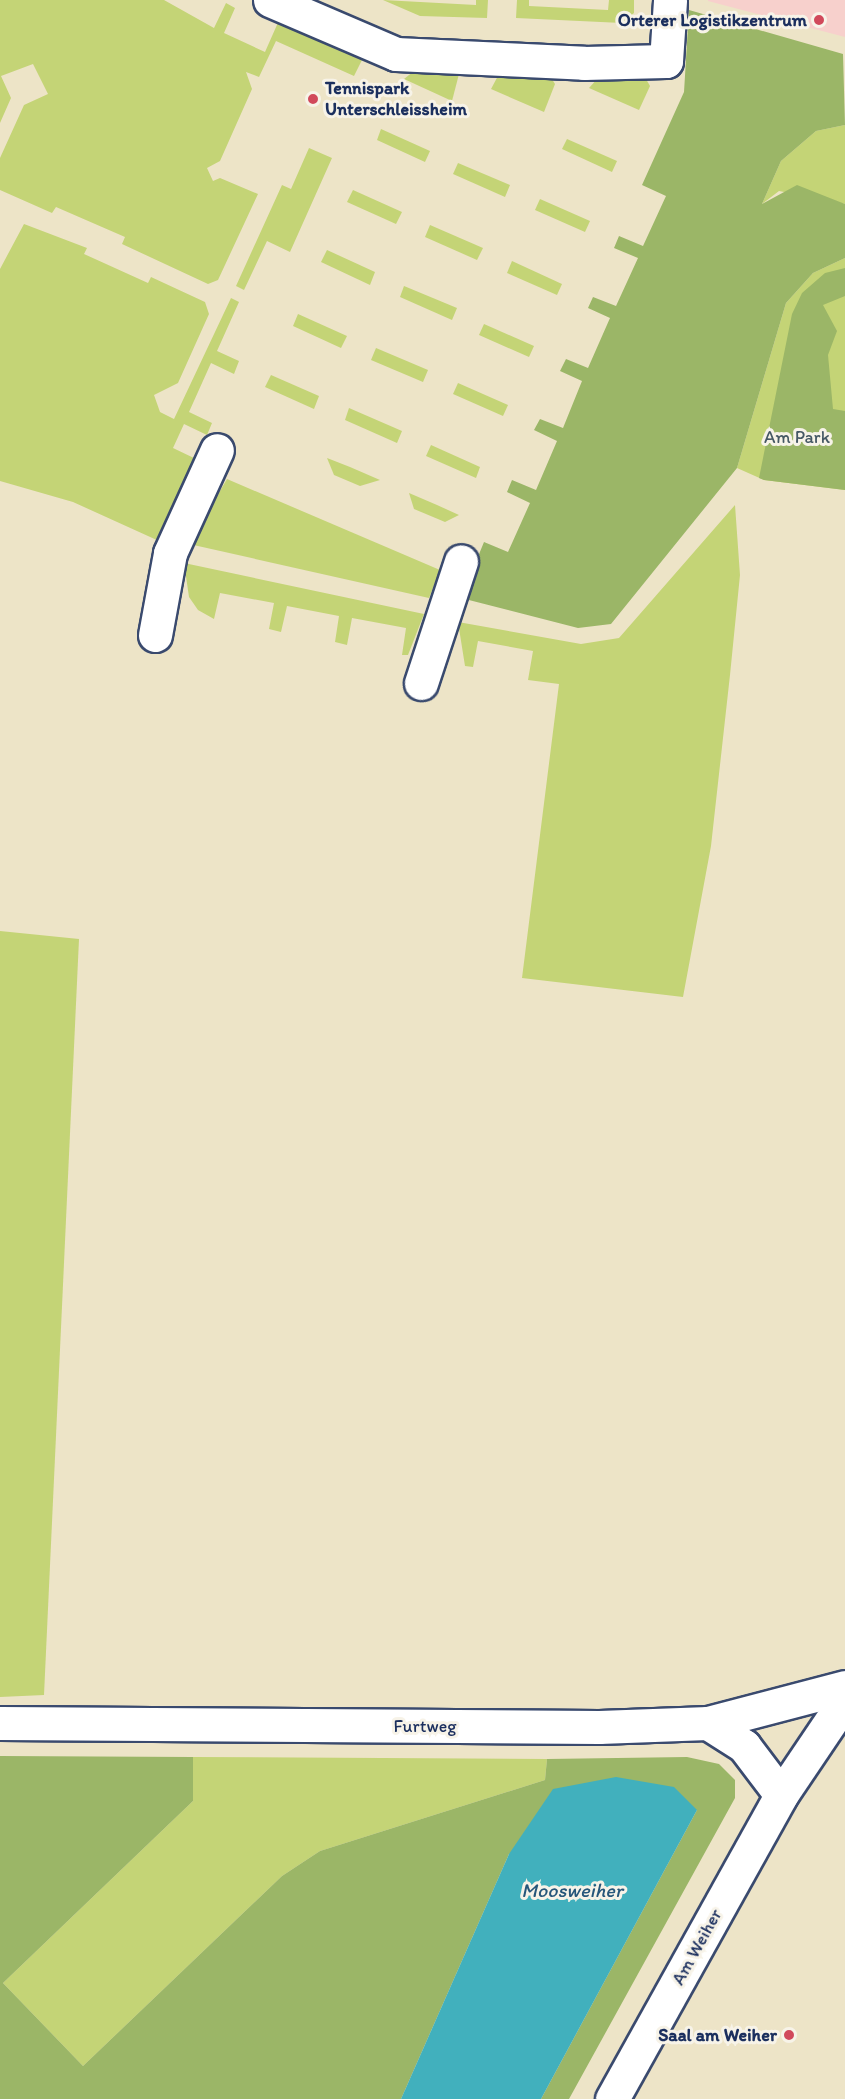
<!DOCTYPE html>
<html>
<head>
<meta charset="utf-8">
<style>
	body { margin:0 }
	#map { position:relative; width:845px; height:2099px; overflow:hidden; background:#ede4c7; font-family:Itim,sans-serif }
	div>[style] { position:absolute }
	.built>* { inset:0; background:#f7d0cc }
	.green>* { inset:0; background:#c4d476 }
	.forest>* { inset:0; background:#9bb667 }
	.water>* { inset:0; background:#41b0bd }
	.roads { filter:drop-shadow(2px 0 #3a4a6e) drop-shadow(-2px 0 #3a4a6e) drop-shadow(0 2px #3a4a6e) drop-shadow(0 -2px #3a4a6e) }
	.minor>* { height:33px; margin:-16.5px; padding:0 16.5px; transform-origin:16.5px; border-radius:16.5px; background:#fff }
	.dots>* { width:16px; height:16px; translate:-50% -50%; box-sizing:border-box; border:3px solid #f7f3e8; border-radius:50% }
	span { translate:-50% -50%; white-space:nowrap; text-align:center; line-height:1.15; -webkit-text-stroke:6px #f7f3e8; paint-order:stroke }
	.poi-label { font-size:18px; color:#1b2f5e; font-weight:700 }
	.right { translate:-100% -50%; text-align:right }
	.left { translate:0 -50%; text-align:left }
	.park-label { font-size:18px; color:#455864 }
	.street-label { font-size:18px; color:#1b2f5e }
	.water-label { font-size:20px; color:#26567a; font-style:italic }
</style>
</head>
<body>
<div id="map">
	<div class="built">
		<div style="clip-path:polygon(708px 0,845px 0,845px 37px,708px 1px)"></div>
	</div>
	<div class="green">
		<div style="clip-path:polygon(0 0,164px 0,214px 28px,226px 3px,235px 8px,224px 33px,265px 52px,280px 18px,364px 56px,354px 76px,276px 41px,259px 77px,246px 72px,252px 89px,220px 161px,207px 168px,213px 181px,220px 178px,258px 194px,218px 280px,208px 284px,122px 244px,125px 237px,56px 207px,52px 213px,0 190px,0 158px,24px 105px,48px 94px,33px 64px,1px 76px,11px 98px,0 123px)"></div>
		<div style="clip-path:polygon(383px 0,476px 5px,476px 0,488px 0,487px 18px,420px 16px)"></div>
		<div style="clip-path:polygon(517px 0,529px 0,529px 6px,608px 10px,609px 0,634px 0,634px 13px,622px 23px,516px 18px)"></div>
		<div style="clip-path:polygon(414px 71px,459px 74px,452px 101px,404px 79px)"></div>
		<div style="clip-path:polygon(499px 74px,550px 76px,555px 84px,544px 112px,491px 89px)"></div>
		<div style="clip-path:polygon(598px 78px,646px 79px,650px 86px,639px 110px,589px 88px)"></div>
		<div style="clip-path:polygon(845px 125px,845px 204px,779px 191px,762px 204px,781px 161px,816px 131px)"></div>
		<div style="clip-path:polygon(381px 129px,430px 151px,425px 162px,377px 140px)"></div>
		<div style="clip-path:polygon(567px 139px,617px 161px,612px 172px,562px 149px)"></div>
		<div style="clip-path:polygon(309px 148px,332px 158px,290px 252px,267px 241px,244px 290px,236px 286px,282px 185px,291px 189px)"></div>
		<div style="clip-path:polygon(458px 163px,510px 185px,505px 197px,453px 174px)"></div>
		<div style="clip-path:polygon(353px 190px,402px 212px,396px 224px,347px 202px)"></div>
		<div style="clip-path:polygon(540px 199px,590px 221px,585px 232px,535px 210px)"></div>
		<div style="clip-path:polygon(24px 224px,87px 248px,84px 254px,148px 283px,151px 277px,205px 302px,209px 314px,178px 383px,154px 395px,160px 412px,174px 419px,231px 298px,239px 302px,217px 351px,239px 361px,234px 374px,211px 363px,189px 412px,212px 423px,207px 435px,184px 424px,173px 448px,196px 459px,159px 541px,73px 502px,0 481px,0 269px)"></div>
		<div style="clip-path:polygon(430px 225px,483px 248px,477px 260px,425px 237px)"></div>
		<div style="clip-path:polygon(327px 250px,375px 272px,370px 285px,321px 262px)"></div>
		<div style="clip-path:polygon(845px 258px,845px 490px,764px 480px,737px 468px,786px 303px,813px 273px)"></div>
		<div style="clip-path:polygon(512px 261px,562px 284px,557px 295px,507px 273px)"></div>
		<div style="clip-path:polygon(404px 286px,457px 308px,452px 320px,400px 297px)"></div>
		<div style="clip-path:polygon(298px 314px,347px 336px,341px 348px,293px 326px)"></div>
		<div style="clip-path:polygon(484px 324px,534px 346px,529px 357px,479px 335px)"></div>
		<div style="clip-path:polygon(376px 348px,428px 370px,423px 382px,371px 360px)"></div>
		<div style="clip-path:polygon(271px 375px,319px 396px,314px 409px,265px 387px)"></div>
		<div style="clip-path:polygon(458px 383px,508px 405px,503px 416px,453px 394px)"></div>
		<div style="clip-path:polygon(349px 408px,402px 431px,397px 443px,345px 420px)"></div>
		<div style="clip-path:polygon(431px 445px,480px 467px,476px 478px,426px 456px)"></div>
		<div style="clip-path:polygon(327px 458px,350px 467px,380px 480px,360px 486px,334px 475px)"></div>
		<div style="clip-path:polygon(227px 479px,440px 570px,429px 598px,189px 544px)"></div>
		<div style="clip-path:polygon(409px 493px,437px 505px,459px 515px,445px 522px,414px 509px)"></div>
		<div style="clip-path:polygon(735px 505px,740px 575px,730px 675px,711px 846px,683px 997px,522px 978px,559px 684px,528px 680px,533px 651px,478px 641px,473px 667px,465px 666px,458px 622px,581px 644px,619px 638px)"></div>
		<div style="clip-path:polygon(184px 563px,424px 614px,408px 655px,402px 655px,406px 628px,352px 618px,347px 645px,335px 642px,339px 616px,287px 606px,281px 632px,269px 629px,274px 603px,220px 593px,214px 619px,198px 610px,189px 597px)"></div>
		<div style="clip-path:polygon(0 931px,79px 939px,44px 1695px,0 1697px)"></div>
		<div style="clip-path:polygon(193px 1757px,547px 1759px,545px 1780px,320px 1851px,282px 1876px,83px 2066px,3px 1983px,193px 1801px)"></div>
	</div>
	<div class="forest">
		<div style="clip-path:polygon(689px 10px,843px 54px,845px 125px,816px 131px,781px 161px,762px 204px,797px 185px,845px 204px,845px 258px,813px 273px,786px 303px,737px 468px,611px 624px,578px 628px,461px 598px,484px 542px,508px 552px,530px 503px,507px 492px,512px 480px,536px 490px,557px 441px,534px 430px,540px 419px,563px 428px,582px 381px,560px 371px,566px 359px,588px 368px,610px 318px,588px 308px,593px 297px,616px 306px,638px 258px,614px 248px,619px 236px,643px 246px,666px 196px,642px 185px,684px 92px)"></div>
		<div style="clip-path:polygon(845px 268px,845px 296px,823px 305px,837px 331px,828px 355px,833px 409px,845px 411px,845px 490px,764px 480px,759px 478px,792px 314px,802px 293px,825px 273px)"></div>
		<div style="clip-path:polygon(0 1756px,193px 1757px,193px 1801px,3px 1983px,83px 2066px,282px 1876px,320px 1851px,545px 1780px,547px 1759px,687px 1757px,719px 1764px,735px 1780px,735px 1798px,569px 2099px,541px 2099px,697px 1810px,509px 1854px,401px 2099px,0 2099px)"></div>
	</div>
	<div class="water">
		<div style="clip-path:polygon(616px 1777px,674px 1787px,697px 1810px,541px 2099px,401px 2099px,509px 1854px,553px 1789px)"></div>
	</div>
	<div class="roads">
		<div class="minor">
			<div style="left:270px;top:0;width:137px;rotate:23.2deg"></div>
			<div style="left:396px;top:54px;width:188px;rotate:2.7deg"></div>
			<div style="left:584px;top:63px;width:82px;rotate:-1.4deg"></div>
			<div style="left:666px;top:61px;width:61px;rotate:-86.2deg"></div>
			<div style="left:155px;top:635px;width:83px;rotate:-79.6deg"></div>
			<div style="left:170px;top:553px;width:113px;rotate:-65.5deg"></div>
			<div style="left:421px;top:683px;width:128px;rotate:-71.8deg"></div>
			<div style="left:0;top:1723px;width:599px;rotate:0.38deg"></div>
			<div style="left:599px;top:1727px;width:109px;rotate:-2.1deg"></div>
			<div style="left:708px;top:1723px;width:142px;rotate:-14.7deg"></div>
			<div style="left:708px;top:1723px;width:43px;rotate:32.6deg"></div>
			<div style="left:744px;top:1746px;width:61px;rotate:52.9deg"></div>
			<div style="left:612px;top:2099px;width:348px;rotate:-60.9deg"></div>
			<div style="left:781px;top:1795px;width:115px;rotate:-56deg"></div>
		</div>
	</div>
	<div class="dots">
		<div style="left:819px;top:20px;background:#d1495b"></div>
		<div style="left:313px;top:99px;background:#d1495b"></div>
		<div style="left:789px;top:2035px;background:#d1495b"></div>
	</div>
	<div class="poi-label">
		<span class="right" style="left:807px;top:20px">Orterer Logistikzentrum</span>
		<span class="left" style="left:325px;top:99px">Tennispark<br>Unterschleissheim</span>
		<span class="right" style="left:777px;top:2035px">Saal am Weiher</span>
	</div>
	<div class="park-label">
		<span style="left:797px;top:437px">Am Park</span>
	</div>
	<div class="street-label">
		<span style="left:425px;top:1726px">Furtweg</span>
		<span style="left:697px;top:1947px;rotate:-61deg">Am Weiher</span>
	</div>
	<div class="water-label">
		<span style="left:572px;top:1890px">Moosweiher</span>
	</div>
</div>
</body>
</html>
